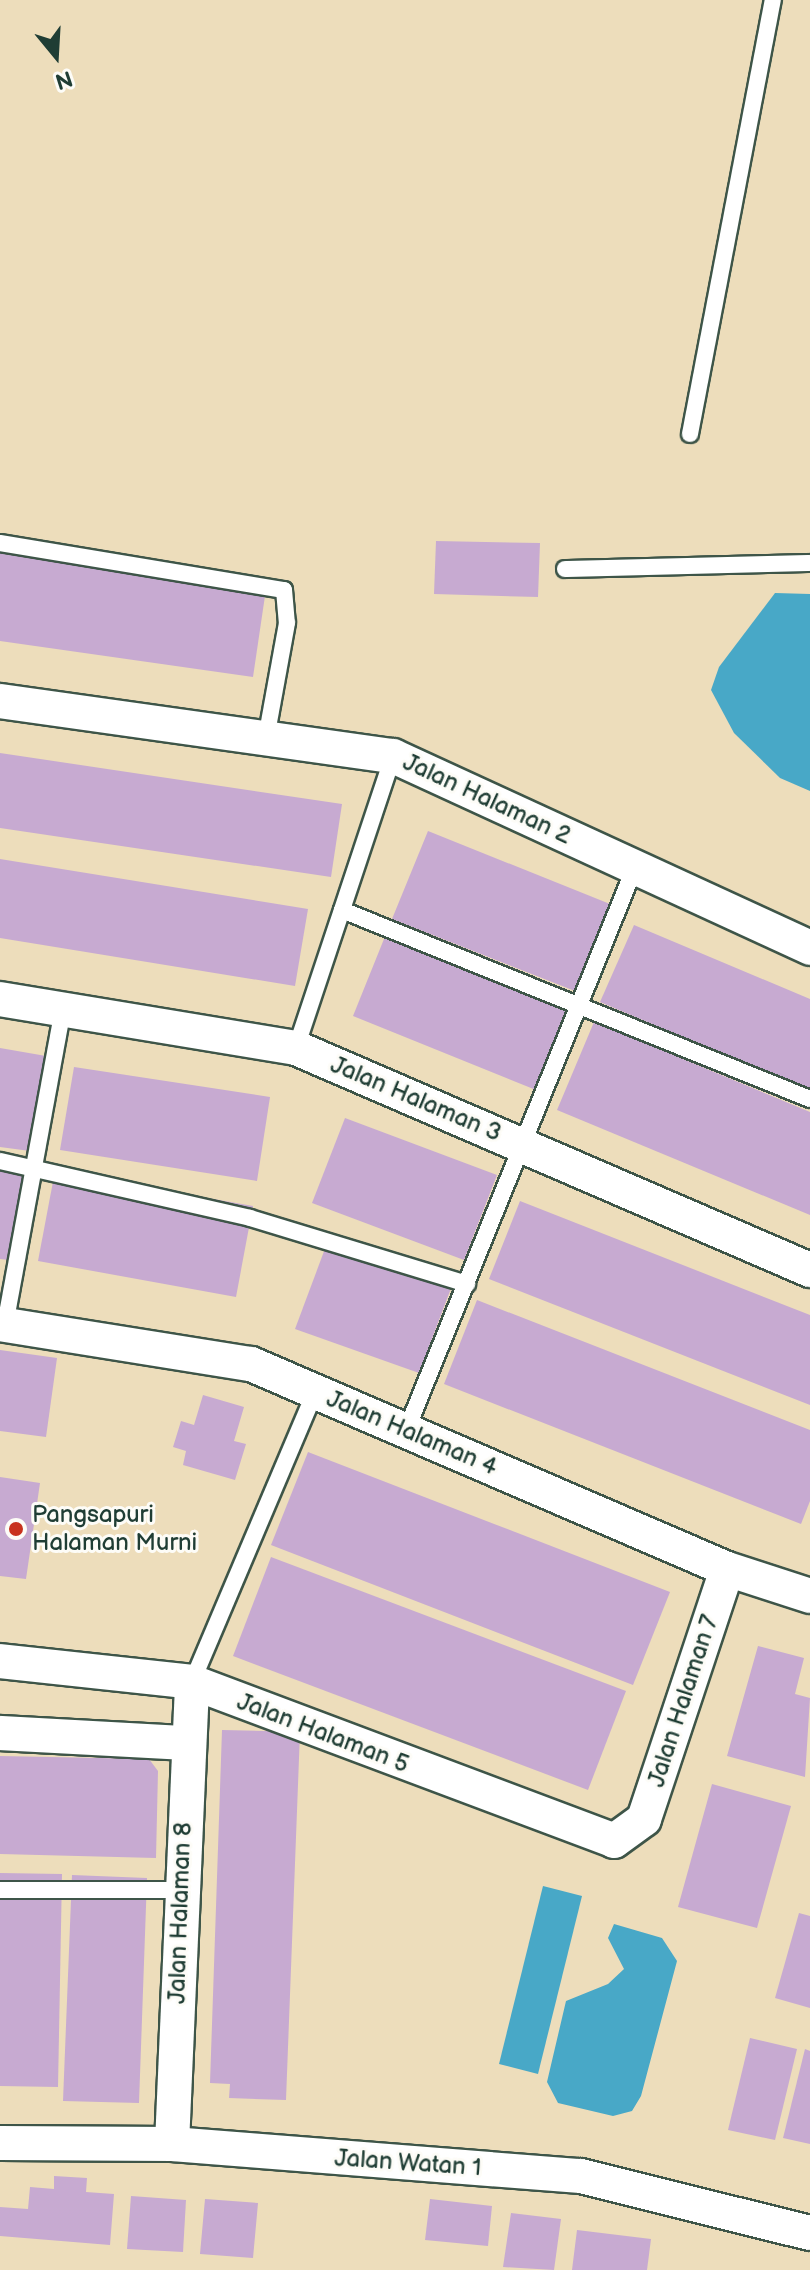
<!DOCTYPE html>
<html>
<head>
<meta charset="utf-8">
<style>
	body { margin:0 }
	#map { position:relative; width:810px; height:2270px; overflow:hidden; background:#edddbb; font-family:"Balsamiq Sans",sans-serif }
	div>[style] { position:absolute }
	.water>* { inset:0; background:#48a8c7 }
	.building>* { inset:0; background:#c7aad1 }
	.roads { filter:drop-shadow(2px 0 #3e5548) drop-shadow(-2px 0 #3e5548) drop-shadow(0 2px #3e5548) drop-shadow(0 -2px #3e5548) }
	.lane>* { height:16px; margin:-8px; padding:0 8px; transform-origin:8px; border-radius:8px; background:#fff }
	.street>* { height:34px; margin:-17px; padding:0 17px; transform-origin:17px; border-radius:17px; background:#fff }
	.dots>* { width:22px; height:22px; translate:-50% -50%; box-sizing:border-box; border:4px solid #fdfcf7; border-radius:50% }
	span { translate:-50% -50%; white-space:nowrap; text-align:center; line-height:1.15; -webkit-text-stroke:6px #fdfcf7; paint-order:stroke }
	.street-label { font-size:24px; color:#1f3d34 }
	.poi-label { font-size:24px; color:#1f3d34 }
	.left { translate:0 -50%; text-align:left }
	.north { position:absolute; left:16px; top:16px; width:80px; height:80px; -webkit-text-stroke:6px #fdfcf7; paint-order:stroke; rotate:162deg; font-size:22px; font-weight:700; line-height:32px; text-align:center; color:#1f3d34 }
	.north::after { content:''; display:block; margin:auto; width:28px; height:36px; background:#1f3d34; clip-path:polygon(50% 0,100% 100%,50% 72%,0 100%) }
</style>
</head>
<body>
<div id="map">
	<div class="water">
		<div style="clip-path:polygon(775px 593px,810px 594px,810px 791px,780px 778px,734px 733px,711px 690px,719px 667px)"></div>
		<div style="clip-path:polygon(543px 1886px,582px 1896px,538px 2074px,499px 2064px)"></div>
		<div style="clip-path:polygon(614px 1924px,662px 1938px,677px 1961px,641px 2096px,632px 2111px,613px 2116px,558px 2103px,547px 2082px,566px 2001px,608px 1984px,624px 1969px,608px 1938px)"></div>
	</div>
	<div class="building">
		<div style="clip-path:polygon(436px 541px,540px 543px,538px 597px,434px 594px)"></div>
		<div style="clip-path:polygon(0 551px,266px 589px,253px 677px,0 641px)"></div>
		<div style="clip-path:polygon(0 753px,342px 804px,331px 877px,0 828px)"></div>
		<div style="clip-path:polygon(428px 831px,610px 904px,575px 991px,392px 919px)"></div>
		<div style="clip-path:polygon(0 859px,308px 909px,295px 986px,0 938px)"></div>
		<div style="clip-path:polygon(634px 925px,810px 999px,810px 1091px,600px 1002px)"></div>
		<div style="clip-path:polygon(386px 934px,570px 1007px,536px 1090px,353px 1016px)"></div>
		<div style="clip-path:polygon(594px 1022px,810px 1112px,810px 1215px,557px 1110px)"></div>
		<div style="clip-path:polygon(0 1048px,46px 1056px,30px 1151px,0 1147px)"></div>
		<div style="clip-path:polygon(74px 1067px,270px 1097px,257px 1181px,60px 1150px)"></div>
		<div style="clip-path:polygon(345px 1118px,497px 1175px,464px 1260px,312px 1203px)"></div>
		<div style="clip-path:polygon(0 1162px,24px 1166px,9px 1260px,0 1259px)"></div>
		<div style="clip-path:polygon(55px 1171px,253px 1206px,236px 1297px,38px 1261px)"></div>
		<div style="clip-path:polygon(520px 1201px,810px 1315px,810px 1405px,489px 1279px)"></div>
		<div style="clip-path:polygon(329px 1238px,453px 1283px,419px 1373px,295px 1329px)"></div>
		<div style="clip-path:polygon(477px 1300px,810px 1430px,810px 1501px,801px 1524px,444px 1384px)"></div>
		<div style="clip-path:polygon(0 1350px,57px 1358px,46px 1437px,0 1431px)"></div>
		<div style="clip-path:polygon(203px 1395px,244px 1407px,234px 1441px,246px 1444px,235px 1480px,183px 1465px,186px 1451px,173px 1447px,181px 1421px,194px 1425px)"></div>
		<div style="clip-path:polygon(308px 1452px,670px 1592px,633px 1685px,271px 1545px)"></div>
		<div style="clip-path:polygon(0 1477px,40px 1483px,26px 1579px,0 1576px)"></div>
		<div style="clip-path:polygon(271px 1557px,626px 1691px,588px 1790px,233px 1656px)"></div>
		<div style="clip-path:polygon(758px 1646px,804px 1658px,795px 1694px,810px 1698px,805px 1777px,727px 1756px)"></div>
		<div style="clip-path:polygon(222px 1730px,300px 1732px,286px 2100px,229px 2098px,230px 2084px,210px 2083px)"></div>
		<div style="clip-path:polygon(0 1756px,149px 1759px,158px 1771px,156px 1858px,0 1854px)"></div>
		<div style="clip-path:polygon(712px 1784px,791px 1806px,757px 1928px,678px 1907px)"></div>
		<div style="clip-path:polygon(0 1873px,62px 1874px,58px 2087px,0 2086px)"></div>
		<div style="clip-path:polygon(72px 1875px,147px 1878px,139px 2103px,63px 2101px)"></div>
		<div style="clip-path:polygon(799px 1913px,810px 1916px,810px 2008px,775px 1998px)"></div>
		<div style="clip-path:polygon(750px 2038px,797px 2049px,775px 2140px,728px 2130px)"></div>
		<div style="clip-path:polygon(805px 2049px,810px 2051px,810px 2144px,783px 2138px)"></div>
		<div style="clip-path:polygon(54px 2176px,87px 2178px,86px 2192px,114px 2194px,110px 2245px,0 2236px,0 2207px,28px 2209px,30px 2187px,54px 2189px)"></div>
		<div style="clip-path:polygon(131px 2196px,186px 2200px,183px 2252px,127px 2249px)"></div>
		<div style="clip-path:polygon(205px 2199px,258px 2203px,253px 2258px,200px 2254px)"></div>
		<div style="clip-path:polygon(430px 2199px,492px 2206px,488px 2246px,425px 2240px)"></div>
		<div style="clip-path:polygon(511px 2213px,561px 2219px,554px 2270px,503px 2267px)"></div>
		<div style="clip-path:polygon(577px 2230px,651px 2239px,647px 2270px,572px 2270px)"></div>
	</div>
	<div class="roads">
		<div class="lane">
			<div style="left:690px;top:434px;width:442px;rotate:-79.2deg"></div>
			<div style="left:0;top:543px;width:288px;rotate:9.4deg"></div>
			<div style="left:284px;top:590px;width:33px;rotate:85deg"></div>
			<div style="left:287px;top:623px;width:117px;rotate:100.3deg"></div>
			<div style="left:565px;top:569px;width:245px;rotate:-1.4deg"></div>
			<div style="left:342px;top:910px;width:505px;rotate:21.99deg"></div>
			<div style="left:296px;top:1048px;width:308px;rotate:-71.6deg"></div>
			<div style="left:0;top:1161px;width:256px;rotate:12.8deg"></div>
			<div style="left:250px;top:1218px;width:227px;rotate:16.9deg"></div>
			<div style="left:5px;top:1325px;width:321px;rotate:-79.6deg"></div>
			<div style="left:406px;top:1431px;width:609px;rotate:-67.9deg"></div>
			<div style="left:192px;top:1682px;width:315px;rotate:-67deg"></div>
			<div style="left:0;top:1890px;width:181px"></div>
		</div>
		<div class="street">
			<div style="left:0;top:701px;width:397px;rotate:8deg"></div>
			<div style="left:393px;top:756px;width:459px;rotate:24.7deg"></div>
			<div style="left:0;top:999px;width:300px;rotate:9.4deg"></div>
			<div style="left:296px;top:1048px;width:560px;rotate:23.36deg"></div>
			<div style="left:0;top:1324px;width:254px;rotate:9.1deg"></div>
			<div style="left:251px;top:1364px;width:518px;rotate:23.3deg"></div>
			<div style="left:727px;top:1569px;width:87px;rotate:18deg"></div>
			<div style="left:0;top:1661px;width:193px;rotate:6.2deg"></div>
			<div style="left:192px;top:1682px;width:451px;rotate:20.6deg"></div>
			<div style="left:614px;top:1841px;width:37px;rotate:-36deg"></div>
			<div style="left:644px;top:1819px;width:263px;rotate:-71.6deg"></div>
			<div style="left:0;top:1733px;width:184px;rotate:3.1deg"></div>
			<div style="left:0;top:2143px;width:172px;rotate:0.3deg"></div>
			<div style="left:172px;top:2144px;width:410px;rotate:4.5deg"></div>
			<div style="left:581px;top:2176px;width:236px;rotate:14deg"></div>
			<div style="left:172px;top:2144px;width:462px;rotate:-87.5deg"></div>
		</div>
	</div>
	<div class="dots">
		<div style="left:16px;top:1529px;background:#c8321e"></div>
	</div>
	<div class="street-label">
		<span style="left:487px;top:799px;rotate:25deg">Jalan Halaman 2</span>
		<span style="left:416px;top:1099px;rotate:23deg">Jalan Halaman 3</span>
		<span style="left:412px;top:1433px;rotate:23deg">Jalan Halaman 4</span>
		<span style="left:683px;top:1701px;rotate:-72deg">Jalan Halaman 7</span>
		<span style="left:323px;top:1733px;rotate:21deg">Jalan Halaman 5</span>
		<span style="left:180px;top:1913px;rotate:-88deg">Jalan Halaman 8</span>
		<span style="left:408px;top:2163px;rotate:4deg">Jalan Watan 1</span>
	</div>
	<div class="poi-label">
		<span class="left" style="left:32px;top:1529px">Pangsapuri<br>Halaman Murni</span>
	</div>
	<div class="north">N</div>
</div>
</body>
</html>
